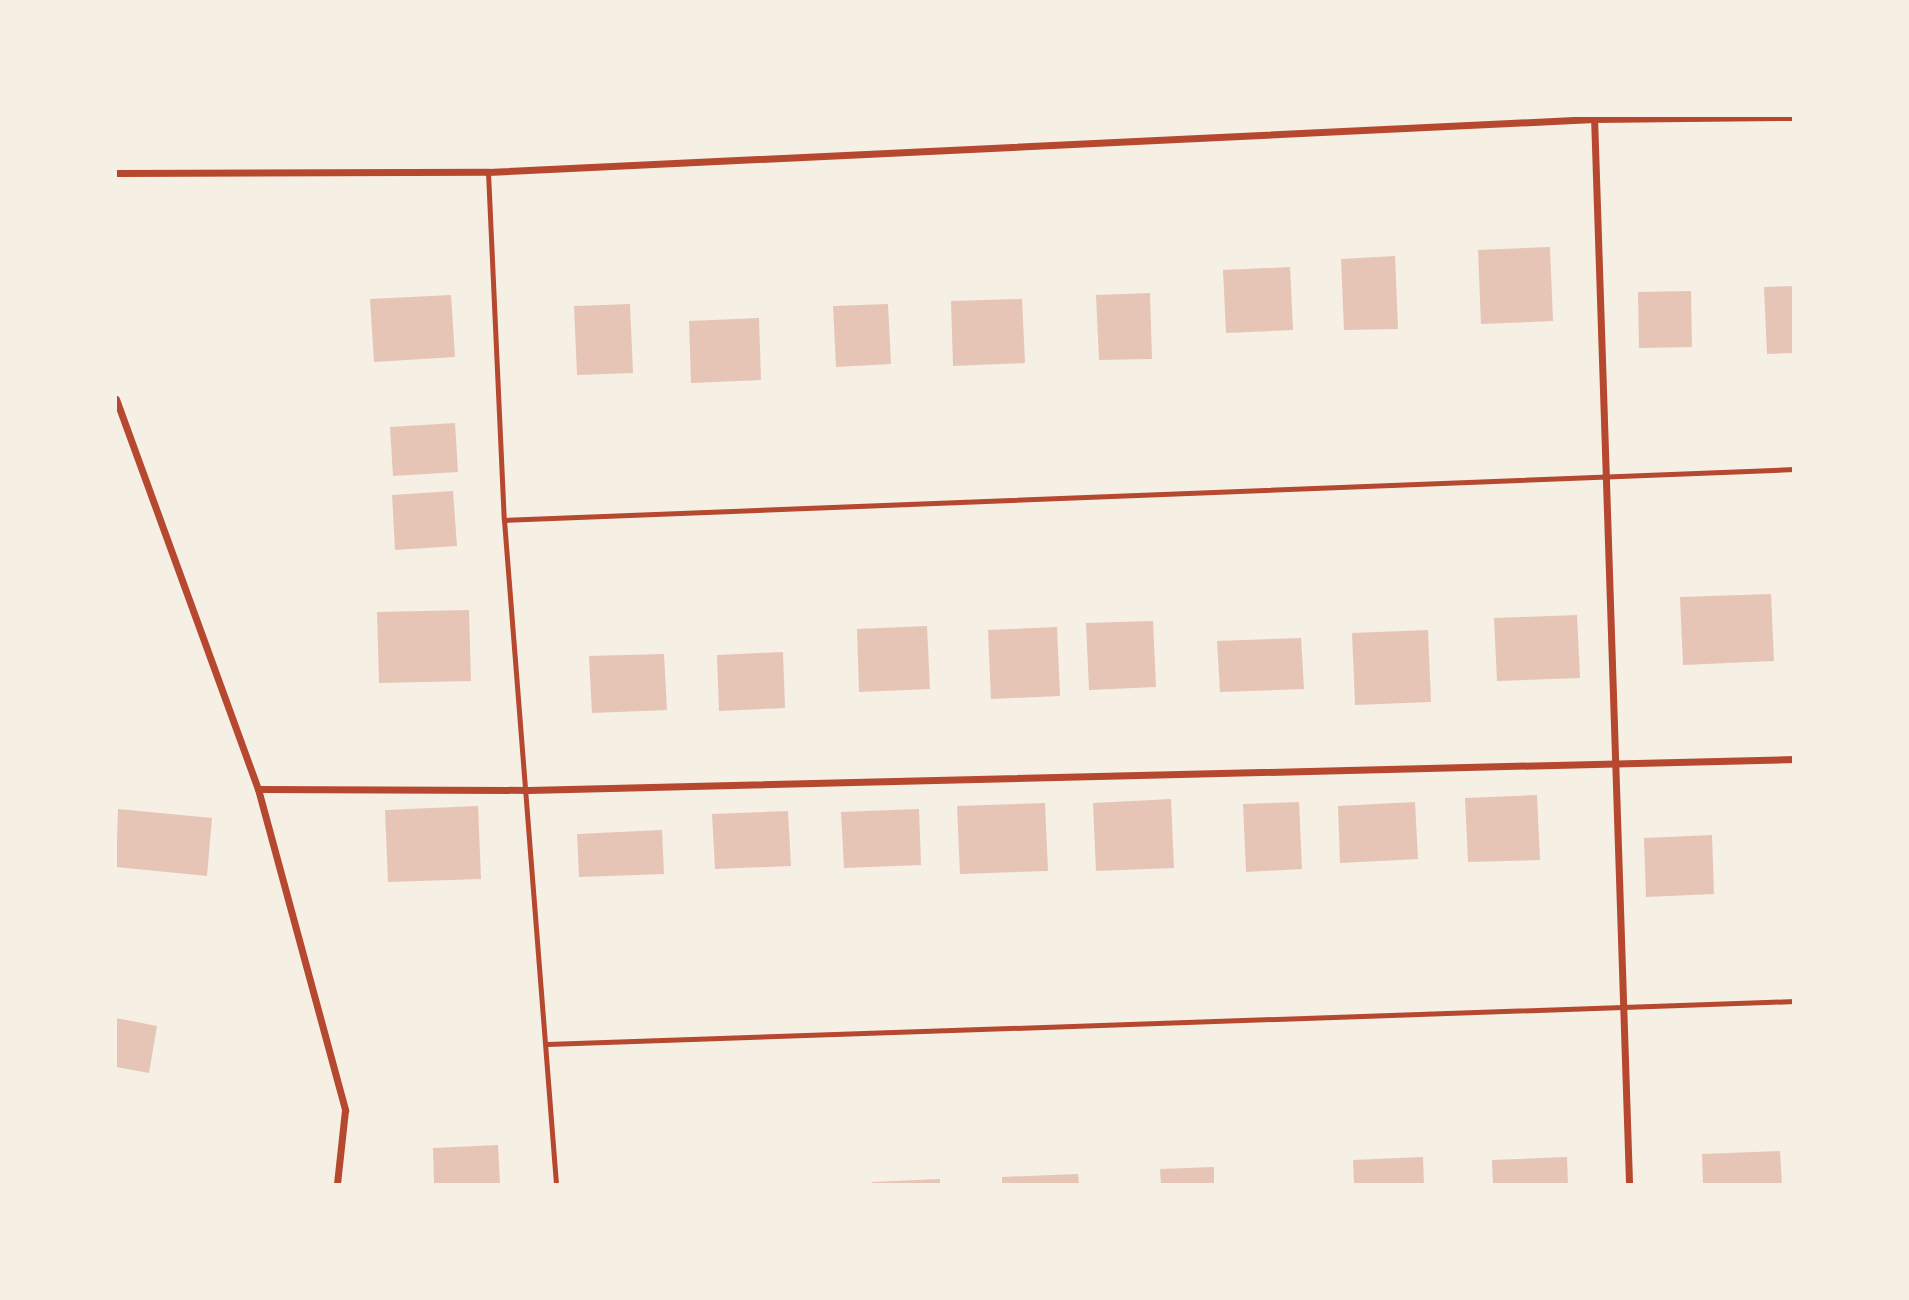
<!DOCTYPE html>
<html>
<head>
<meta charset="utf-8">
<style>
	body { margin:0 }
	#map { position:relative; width:1909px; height:1300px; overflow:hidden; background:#f6efe4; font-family:Commissioner,sans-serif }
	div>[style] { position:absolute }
	.building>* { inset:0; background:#e6c5b7 }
	.service>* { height:5px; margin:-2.5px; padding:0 2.5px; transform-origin:2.5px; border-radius:2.5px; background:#b5482f }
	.minor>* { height:7px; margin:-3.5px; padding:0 3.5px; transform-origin:3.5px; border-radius:3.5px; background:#b5482f }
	span { translate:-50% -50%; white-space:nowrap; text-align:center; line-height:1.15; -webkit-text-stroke:5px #f6efe4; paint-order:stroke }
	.frame { position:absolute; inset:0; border:117px solid #f6efe4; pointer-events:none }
</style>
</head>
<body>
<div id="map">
	<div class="building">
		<div style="clip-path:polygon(1550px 247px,1553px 321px,1481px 324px,1478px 250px)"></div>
		<div style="clip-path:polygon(1395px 256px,1398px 329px,1344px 330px,1341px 259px)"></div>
		<div style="clip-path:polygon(1290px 267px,1293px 330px,1226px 333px,1223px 270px)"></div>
		<div style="clip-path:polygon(1794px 286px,1794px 353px,1767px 354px,1764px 287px)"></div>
		<div style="clip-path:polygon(1691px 291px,1692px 347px,1639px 348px,1638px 292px)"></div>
		<div style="clip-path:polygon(1150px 293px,1152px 359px,1099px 360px,1096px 295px)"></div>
		<div style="clip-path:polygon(451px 295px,455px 357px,374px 362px,370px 299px)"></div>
		<div style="clip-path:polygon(1022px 299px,1025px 363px,953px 366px,951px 301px)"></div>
		<div style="clip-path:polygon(630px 304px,633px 373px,577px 375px,574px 306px)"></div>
		<div style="clip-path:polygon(888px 304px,891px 364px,836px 367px,833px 306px)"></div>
		<div style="clip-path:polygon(759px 318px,761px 380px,691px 383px,689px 321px)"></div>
		<div style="clip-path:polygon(455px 423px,458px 472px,393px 476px,390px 427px)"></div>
		<div style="clip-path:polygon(453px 491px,457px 546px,395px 550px,392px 495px)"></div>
		<div style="clip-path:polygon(1771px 594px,1774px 661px,1683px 665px,1680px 597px)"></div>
		<div style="clip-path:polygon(469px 610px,471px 681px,379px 683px,377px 612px)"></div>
		<div style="clip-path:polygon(1577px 615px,1580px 678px,1497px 681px,1494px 618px)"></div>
		<div style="clip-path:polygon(1153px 621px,1156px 687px,1089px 690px,1086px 623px)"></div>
		<div style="clip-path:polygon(927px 626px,930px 689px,859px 692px,857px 629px)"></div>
		<div style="clip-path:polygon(1057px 627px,1060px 696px,991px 699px,988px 630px)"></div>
		<div style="clip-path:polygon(1428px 630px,1431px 702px,1355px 705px,1352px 633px)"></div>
		<div style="clip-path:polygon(1301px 638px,1304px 689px,1220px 692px,1217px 641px)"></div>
		<div style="clip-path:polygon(783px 652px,785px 708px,719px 711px,717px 655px)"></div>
		<div style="clip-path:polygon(664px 654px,667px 710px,592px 713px,589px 656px)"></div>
		<div style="clip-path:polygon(1537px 795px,1540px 860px,1468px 862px,1465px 798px)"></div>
		<div style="clip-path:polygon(1171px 799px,1174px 868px,1096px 871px,1093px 803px)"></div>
		<div style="clip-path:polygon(1299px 802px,1302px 869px,1246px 872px,1243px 804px)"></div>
		<div style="clip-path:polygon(1415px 802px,1418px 859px,1340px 863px,1338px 806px)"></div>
		<div style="clip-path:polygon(1045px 803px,1048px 871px,960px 874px,957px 806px)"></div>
		<div style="clip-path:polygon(478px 806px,481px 879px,388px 882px,385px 810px)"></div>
		<div style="clip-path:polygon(118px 809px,212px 818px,207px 876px,116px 867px)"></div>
		<div style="clip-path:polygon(919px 809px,921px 865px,844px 868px,841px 812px)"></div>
		<div style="clip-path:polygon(788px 811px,791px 866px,715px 869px,712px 814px)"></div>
		<div style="clip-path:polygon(662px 830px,664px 874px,579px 877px,577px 834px)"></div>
		<div style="clip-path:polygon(1712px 835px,1714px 894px,1646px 897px,1644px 838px)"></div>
		<div style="clip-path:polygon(116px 1018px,157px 1026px,149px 1073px,116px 1067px)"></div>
		<div style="clip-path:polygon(498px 1145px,500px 1184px,434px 1184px,433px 1148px)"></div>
		<div style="clip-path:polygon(1780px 1151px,1782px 1184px,1703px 1184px,1702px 1154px)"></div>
		<div style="clip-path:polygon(1423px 1157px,1424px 1184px,1354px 1184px,1353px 1160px)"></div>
		<div style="clip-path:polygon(1567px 1157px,1568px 1184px,1493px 1184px,1492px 1160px)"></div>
		<div style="clip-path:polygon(1214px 1167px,1214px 1184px,1161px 1184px,1160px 1169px)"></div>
		<div style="clip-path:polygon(1078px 1174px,1079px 1184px,1002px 1184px,1002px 1177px)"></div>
		<div style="clip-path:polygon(940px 1179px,940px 1184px,872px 1184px,872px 1182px)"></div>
	</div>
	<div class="service">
		<div style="left:488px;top:172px;width:348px;rotate:87.4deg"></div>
		<div style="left:504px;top:520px;width:666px;rotate:85.52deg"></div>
		<div style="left:504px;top:520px;width:1291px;rotate:-2.26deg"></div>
		<div style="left:547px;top:1044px;width:1248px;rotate:-1.97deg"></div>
	</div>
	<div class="minor">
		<div style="left:1594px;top:116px;width:1069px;rotate:88.12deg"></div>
		<div style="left:116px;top:173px;width:372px;rotate:-0.2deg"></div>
		<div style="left:488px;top:172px;width:1107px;rotate:-2.74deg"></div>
		<div style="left:1594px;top:119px;width:200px;rotate:-0.6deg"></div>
		<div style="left:116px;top:399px;width:415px;rotate:70deg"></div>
		<div style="left:258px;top:789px;width:333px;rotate:74.8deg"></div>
		<div style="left:345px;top:1110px;width:74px;rotate:96.2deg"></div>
		<div style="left:258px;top:789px;width:270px;rotate:0.2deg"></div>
		<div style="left:528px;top:790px;width:1266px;rotate:-1.4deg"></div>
	</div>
	<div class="frame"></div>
</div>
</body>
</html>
